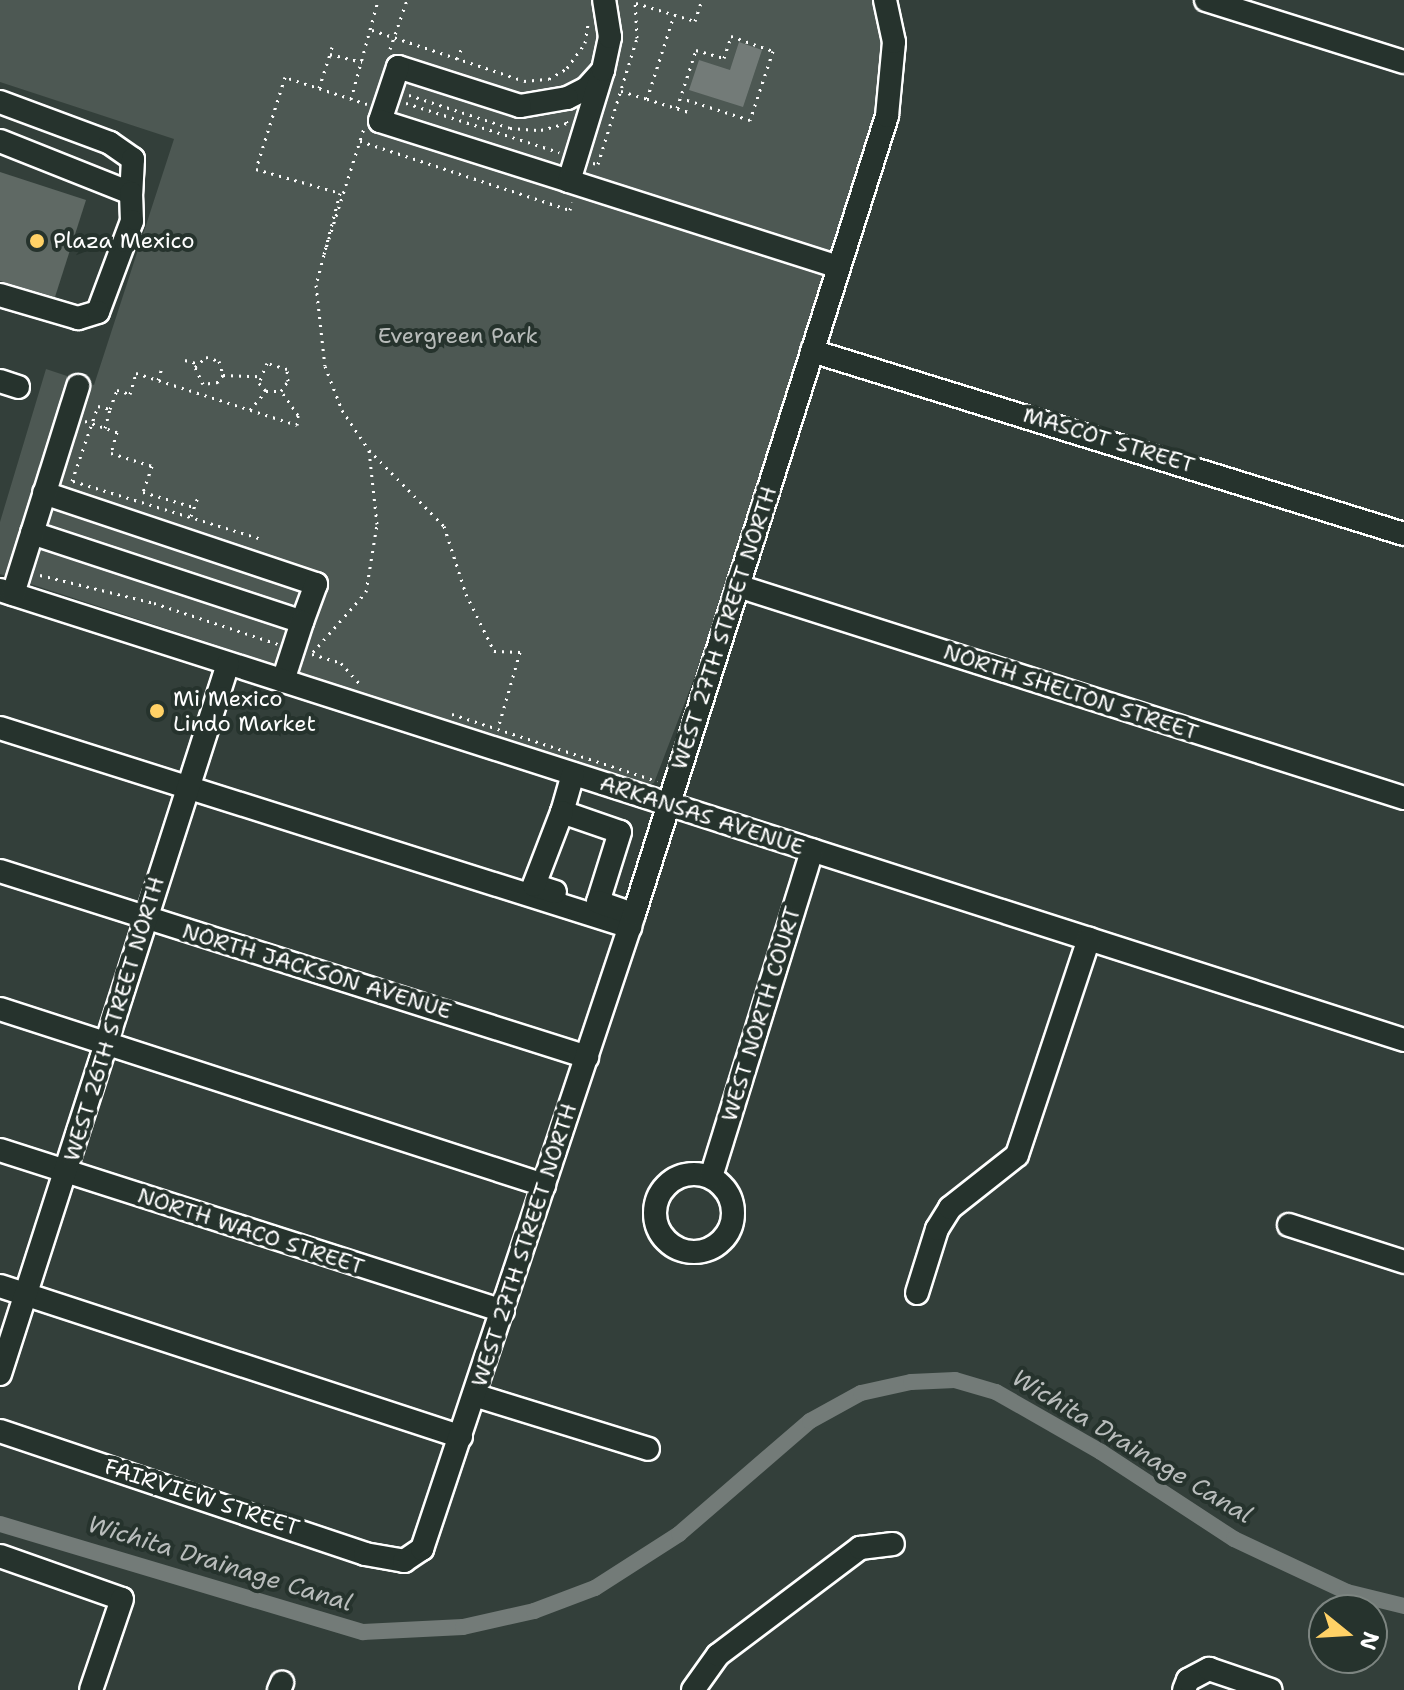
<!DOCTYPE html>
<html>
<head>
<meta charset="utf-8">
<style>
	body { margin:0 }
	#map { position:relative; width:1404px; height:1690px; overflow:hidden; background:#333f3a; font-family:"Shantell Sans",sans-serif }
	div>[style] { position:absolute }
	.green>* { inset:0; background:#4d5853 }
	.water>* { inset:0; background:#737b78 }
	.canal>* { height:16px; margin:-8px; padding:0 8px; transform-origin:8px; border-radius:8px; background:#737b78 }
	.building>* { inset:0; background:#5f6964 }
	.path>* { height:3px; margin-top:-1.5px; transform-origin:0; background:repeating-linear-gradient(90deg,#fff 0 2px,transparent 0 8px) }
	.roads { filter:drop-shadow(2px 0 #fff) drop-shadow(-2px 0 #fff) drop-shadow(0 2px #fff) drop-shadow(0 -2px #fff) }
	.minor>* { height:22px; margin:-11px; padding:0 11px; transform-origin:11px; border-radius:11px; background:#26332d }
	.minor>.ring { margin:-11px; padding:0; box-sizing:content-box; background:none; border:22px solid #26332d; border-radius:50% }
	.dots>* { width:22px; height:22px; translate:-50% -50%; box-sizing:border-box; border:4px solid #26332d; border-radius:50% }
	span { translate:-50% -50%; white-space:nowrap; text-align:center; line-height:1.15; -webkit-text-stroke:8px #26332d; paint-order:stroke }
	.poi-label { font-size:22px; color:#fff }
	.left { translate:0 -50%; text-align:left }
	.park-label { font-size:22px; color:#b8bcba }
	.street-label { font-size:22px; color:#fff }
	.water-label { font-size:24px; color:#b9bdbc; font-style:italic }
	.north { position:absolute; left:1308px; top:1594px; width:80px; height:80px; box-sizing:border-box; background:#26332d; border:2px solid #7d8581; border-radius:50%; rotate:108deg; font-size:22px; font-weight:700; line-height:32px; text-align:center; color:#fff }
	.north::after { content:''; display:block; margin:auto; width:28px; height:36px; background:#ffd166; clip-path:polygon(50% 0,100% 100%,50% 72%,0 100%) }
</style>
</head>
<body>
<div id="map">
	<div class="green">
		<div style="clip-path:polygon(0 0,877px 0,884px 31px,879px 110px,705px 650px,654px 783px,646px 786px,0 574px,0 522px,46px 369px,94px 385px,174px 139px,0 82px)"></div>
	</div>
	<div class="water">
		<div style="clip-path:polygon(739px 42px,762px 50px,743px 107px,689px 90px,699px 60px,730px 70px)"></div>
	</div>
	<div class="canal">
		<div style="left:0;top:1524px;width:379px;rotate:16.6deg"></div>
		<div style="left:363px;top:1632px;width:100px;rotate:-2.9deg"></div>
		<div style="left:463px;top:1627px;width:73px;rotate:-12.7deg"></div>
		<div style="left:534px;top:1611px;width:65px;rotate:-20.7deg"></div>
		<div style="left:595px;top:1588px;width:100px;rotate:-32.7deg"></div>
		<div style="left:679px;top:1534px;width:173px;rotate:-40.8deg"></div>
		<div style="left:810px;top:1421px;width:58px;rotate:-28.8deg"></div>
		<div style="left:861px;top:1393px;width:51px;rotate:-12.4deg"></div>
		<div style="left:911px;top:1382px;width:44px;rotate:-2.6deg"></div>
		<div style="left:955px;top:1380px;width:43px;rotate:16.3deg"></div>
		<div style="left:996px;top:1392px;width:121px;rotate:29.7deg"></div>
		<div style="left:1101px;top:1452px;width:159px;rotate:33.2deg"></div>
		<div style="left:1234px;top:1539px;width:125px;rotate:25.1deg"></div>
		<div style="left:1347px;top:1592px;width:59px;rotate:13.8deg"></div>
	</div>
	<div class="building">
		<div style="clip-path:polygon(0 172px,86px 200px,55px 297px,0 281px)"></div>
	</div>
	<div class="path">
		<div style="left:636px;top:3px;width:62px;rotate:17deg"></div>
		<div style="left:695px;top:21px;width:22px;rotate:-72deg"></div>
		<div style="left:372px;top:30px;width:160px;rotate:18.5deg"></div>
		<div style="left:524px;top:81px;width:25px;rotate:-5deg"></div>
		<div style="left:549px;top:79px;width:21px;rotate:-31deg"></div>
		<div style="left:567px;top:68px;width:31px;rotate:-54deg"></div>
		<div style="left:585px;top:43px;width:18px;rotate:-81deg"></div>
		<div style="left:332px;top:47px;width:7px;rotate:106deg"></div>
		<div style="left:330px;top:54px;width:33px;rotate:14deg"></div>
		<div style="left:390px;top:49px;width:52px;rotate:-70.9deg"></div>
		<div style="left:457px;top:59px;width:15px;rotate:-67deg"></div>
		<div style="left:319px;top:88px;width:36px;rotate:-72deg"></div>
		<div style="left:621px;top:91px;width:27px;rotate:17deg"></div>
		<div style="left:647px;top:99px;width:88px;rotate:-72.2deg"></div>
		<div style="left:409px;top:95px;width:106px;rotate:18.1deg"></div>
		<div style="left:510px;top:128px;width:31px;rotate:4deg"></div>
		<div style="left:541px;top:130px;width:27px;rotate:-15deg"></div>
		<div style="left:567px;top:123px;width:7px;rotate:-106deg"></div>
		<div style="left:351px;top:99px;width:103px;rotate:-74.7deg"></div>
		<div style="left:647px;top:99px;width:47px;rotate:17.3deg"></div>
		<div style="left:406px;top:103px;width:161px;rotate:17.8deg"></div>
		<div style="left:367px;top:104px;width:86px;rotate:-161.8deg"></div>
		<div style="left:285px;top:77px;width:96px;rotate:107.5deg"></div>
		<div style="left:256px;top:169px;width:87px;rotate:15.9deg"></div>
		<div style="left:340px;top:193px;width:95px;rotate:104.6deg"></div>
		<div style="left:316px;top:285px;width:81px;rotate:83.7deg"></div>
		<div style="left:325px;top:366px;width:47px;rotate:68.9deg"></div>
		<div style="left:342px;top:410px;width:48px;rotate:56deg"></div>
		<div style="left:369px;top:450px;width:107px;rotate:45.4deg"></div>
		<div style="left:444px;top:526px;width:71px;rotate:72.1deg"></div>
		<div style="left:466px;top:594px;width:64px;rotate:63.8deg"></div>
		<div style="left:494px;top:651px;width:26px;rotate:2deg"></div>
		<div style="left:520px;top:652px;width:79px;rotate:106.1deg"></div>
		<div style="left:677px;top:108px;width:61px;rotate:-71.9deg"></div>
		<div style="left:696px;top:50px;width:29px;rotate:16deg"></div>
		<div style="left:724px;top:58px;width:23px;rotate:-72deg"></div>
		<div style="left:731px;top:36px;width:45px;rotate:19.7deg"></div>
		<div style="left:773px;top:51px;width:73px;rotate:108.4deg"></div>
		<div style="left:750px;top:120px;width:72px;rotate:-162.3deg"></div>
		<div style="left:360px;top:141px;width:221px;rotate:18.2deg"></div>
		<div style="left:570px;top:210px;width:8px;rotate:-76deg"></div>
		<div style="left:593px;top:163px;width:5px;rotate:11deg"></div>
		<div style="left:598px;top:164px;width:132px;rotate:-72.8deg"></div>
		<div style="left:637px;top:38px;width:38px;rotate:-93deg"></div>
		<div style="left:324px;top:254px;width:132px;rotate:-72.4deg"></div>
		<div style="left:185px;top:360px;width:11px;rotate:15deg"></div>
		<div style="left:223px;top:375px;width:9px;rotate:126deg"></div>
		<div style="left:218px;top:382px;width:15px;rotate:172deg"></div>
		<div style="left:203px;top:384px;width:19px;rotate:-115deg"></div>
		<div style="left:195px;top:367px;width:15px;rotate:-42deg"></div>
		<div style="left:206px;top:357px;width:14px;rotate:17deg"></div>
		<div style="left:219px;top:361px;width:15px;rotate:74deg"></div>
		<div style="left:223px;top:375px;width:35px;rotate:2deg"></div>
		<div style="left:158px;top:380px;width:13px;rotate:-72deg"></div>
		<div style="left:250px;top:410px;width:25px;rotate:-50deg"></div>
		<div style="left:85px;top:421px;width:34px;rotate:19deg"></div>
		<div style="left:117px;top:432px;width:22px;rotate:106deg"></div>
		<div style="left:111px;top:453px;width:43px;rotate:17.6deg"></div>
		<div style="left:152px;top:466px;width:28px;rotate:109deg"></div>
		<div style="left:143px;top:492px;width:53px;rotate:16.4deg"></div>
		<div style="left:105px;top:428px;width:20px;rotate:-75deg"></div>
		<div style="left:72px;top:481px;width:79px;rotate:-70.9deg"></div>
		<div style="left:98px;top:406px;width:12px;rotate:14deg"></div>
		<div style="left:110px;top:409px;width:20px;rotate:-70deg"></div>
		<div style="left:117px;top:390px;width:14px;rotate:17deg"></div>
		<div style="left:130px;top:394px;width:22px;rotate:-74deg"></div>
		<div style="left:136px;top:373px;width:169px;rotate:17.9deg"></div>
		<div style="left:297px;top:425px;width:10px;rotate:-84deg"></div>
		<div style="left:298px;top:415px;width:29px;rotate:-125deg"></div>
		<div style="left:281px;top:391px;width:12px;rotate:-55deg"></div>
		<div style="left:288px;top:381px;width:12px;rotate:-95deg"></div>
		<div style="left:287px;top:369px;width:21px;rotate:-163deg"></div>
		<div style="left:267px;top:363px;width:22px;rotate:112deg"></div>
		<div style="left:259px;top:383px;width:11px;rotate:49deg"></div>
		<div style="left:266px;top:391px;width:15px"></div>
		<div style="left:73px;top:481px;width:197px;rotate:17.1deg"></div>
		<div style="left:191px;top:516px;width:23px;rotate:-70deg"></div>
		<div style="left:40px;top:575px;width:117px;rotate:13.8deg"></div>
		<div style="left:154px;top:603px;width:131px;rotate:18.3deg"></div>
		<div style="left:313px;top:652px;width:80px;rotate:-48.5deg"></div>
		<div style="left:366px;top:592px;width:69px;rotate:-80.8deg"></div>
		<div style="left:377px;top:524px;width:74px;rotate:-96.2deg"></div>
		<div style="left:312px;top:654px;width:30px;rotate:17deg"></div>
		<div style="left:341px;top:663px;width:30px;rotate:48deg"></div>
		<div style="left:452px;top:714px;width:216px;rotate:18.1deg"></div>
	</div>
	<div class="roads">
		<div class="minor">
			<div style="left:1206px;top:0;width:207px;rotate:17.4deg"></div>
			<div style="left:603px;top:70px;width:24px;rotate:132deg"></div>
			<div style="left:587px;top:88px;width:22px;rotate:153deg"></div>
			<div style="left:567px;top:98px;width:48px;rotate:170.3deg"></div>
			<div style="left:520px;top:106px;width:128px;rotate:-162.3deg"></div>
			<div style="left:398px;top:67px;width:57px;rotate:108.4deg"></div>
			<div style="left:380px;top:121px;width:198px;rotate:17.6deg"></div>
			<div style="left:569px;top:181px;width:116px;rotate:-73deg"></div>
			<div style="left:603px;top:70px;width:34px;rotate:-78deg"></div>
			<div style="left:610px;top:37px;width:37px;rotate:-99deg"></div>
			<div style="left:0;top:102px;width:117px;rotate:20.4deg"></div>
			<div style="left:110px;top:143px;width:28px;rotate:35deg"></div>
			<div style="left:133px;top:159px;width:34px;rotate:93deg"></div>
			<div style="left:0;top:141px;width:141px;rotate:21.7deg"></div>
			<div style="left:131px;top:193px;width:28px;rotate:88deg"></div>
			<div style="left:132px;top:221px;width:97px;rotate:110.5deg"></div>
			<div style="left:98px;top:312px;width:21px;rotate:163deg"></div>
			<div style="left:78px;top:318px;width:81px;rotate:-163.6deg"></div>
			<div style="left:569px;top:181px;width:283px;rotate:17.7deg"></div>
			<div style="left:812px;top:351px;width:620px;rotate:17.18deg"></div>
			<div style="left:0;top:381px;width:19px;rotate:18deg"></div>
			<div style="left:44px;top:493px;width:287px;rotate:18.5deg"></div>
			<div style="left:316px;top:584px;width:40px;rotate:110.2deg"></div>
			<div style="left:32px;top:533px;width:284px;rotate:18.2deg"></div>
			<div style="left:302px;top:622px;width:62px;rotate:107.9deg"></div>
			<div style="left:738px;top:586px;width:699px;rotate:17.66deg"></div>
			<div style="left:0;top:590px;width:1474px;rotate:17.77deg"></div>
			<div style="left:13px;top:594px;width:218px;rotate:-72.6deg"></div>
			<div style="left:0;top:728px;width:661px;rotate:17.53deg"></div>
			<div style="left:573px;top:774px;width:40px;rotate:106deg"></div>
			<div style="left:562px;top:812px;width:61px;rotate:19deg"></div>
			<div style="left:620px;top:832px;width:73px;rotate:107.4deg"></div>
			<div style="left:598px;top:902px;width:28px;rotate:19deg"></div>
			<div style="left:0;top:871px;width:616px;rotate:17.58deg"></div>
			<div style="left:555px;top:892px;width:22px;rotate:-162deg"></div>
			<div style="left:534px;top:885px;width:78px;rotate:-69deg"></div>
			<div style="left:0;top:1009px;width:572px;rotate:17.93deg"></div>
			<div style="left:0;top:1150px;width:528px;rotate:17.75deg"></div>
			<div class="ring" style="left:655px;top:1174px;width:56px;height:56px"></div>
			<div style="left:711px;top:1177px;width:342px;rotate:-72.8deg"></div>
			<div style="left:1289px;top:1225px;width:121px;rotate:17.8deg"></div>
			<div style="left:0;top:1286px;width:485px;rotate:18.1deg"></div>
			<div style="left:917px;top:1293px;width:67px;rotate:-72.6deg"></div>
			<div style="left:937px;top:1229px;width:25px;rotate:-58deg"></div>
			<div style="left:950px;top:1208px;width:85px;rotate:-38.3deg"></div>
			<div style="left:1017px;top:1155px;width:228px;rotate:-71.6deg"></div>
			<div style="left:0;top:1374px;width:746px;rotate:-72.2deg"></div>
			<div style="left:474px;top:1395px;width:182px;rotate:17.2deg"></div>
			<div style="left:0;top:1431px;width:385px;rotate:18.6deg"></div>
			<div style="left:365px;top:1554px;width:40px;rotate:10deg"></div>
			<div style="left:404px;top:1561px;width:22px;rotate:-34deg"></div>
			<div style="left:422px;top:1549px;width:669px;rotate:-71.54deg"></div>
			<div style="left:634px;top:914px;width:837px;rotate:-72.41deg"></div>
			<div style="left:887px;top:116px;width:74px;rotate:-84.6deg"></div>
			<div style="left:894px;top:42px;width:43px;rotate:-102.1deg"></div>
			<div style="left:0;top:1556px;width:129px;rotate:19.4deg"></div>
			<div style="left:122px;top:1599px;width:96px;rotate:108.8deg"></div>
			<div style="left:279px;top:1690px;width:8px;rotate:-67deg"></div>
			<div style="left:693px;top:1690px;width:43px;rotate:-54.5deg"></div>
			<div style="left:718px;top:1655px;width:178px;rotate:-37deg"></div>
			<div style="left:860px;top:1548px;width:33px;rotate:-7deg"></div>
			<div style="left:1184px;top:1690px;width:11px;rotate:-68deg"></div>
			<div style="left:1188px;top:1680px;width:24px;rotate:-28deg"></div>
			<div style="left:1209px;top:1669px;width:65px;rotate:18.7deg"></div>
		</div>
	</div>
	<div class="dots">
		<div style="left:37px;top:241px;background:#ffd166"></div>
		<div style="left:157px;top:711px;background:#ffd166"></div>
	</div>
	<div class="poi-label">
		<span class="left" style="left:53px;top:241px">Plaza Mexico</span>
		<span class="left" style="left:173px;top:711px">Mi Mexico<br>Lindo Market</span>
	</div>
	<div class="park-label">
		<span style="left:458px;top:336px">Evergreen Park</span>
	</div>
	<div class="street-label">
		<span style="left:1109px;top:440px;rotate:17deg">MASCOT STREET</span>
		<span style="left:724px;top:628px;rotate:-72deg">WEST 27TH STREET NORTH</span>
		<span style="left:1071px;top:692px;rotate:18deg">NORTH SHELTON STREET</span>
		<span style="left:702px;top:815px;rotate:18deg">ARKANSAS AVENUE</span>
		<span style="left:317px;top:971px;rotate:17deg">NORTH JACKSON AVENUE</span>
		<span style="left:761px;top:1014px;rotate:-73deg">WEST NORTH COURT</span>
		<span style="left:114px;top:1019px;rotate:-73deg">WEST 26TH STREET NORTH</span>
		<span style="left:251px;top:1231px;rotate:18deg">NORTH WACO STREET</span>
		<span style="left:524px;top:1245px;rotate:-72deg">WEST 27TH STREET NORTH</span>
		<span style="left:202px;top:1497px;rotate:18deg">FAIRVIEW STREET</span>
	</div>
	<div class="water-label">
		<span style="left:1132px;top:1447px;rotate:31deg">Wichita Drainage Canal</span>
		<span style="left:220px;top:1564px;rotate:17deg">Wichita Drainage Canal</span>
	</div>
	<div class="north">N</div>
</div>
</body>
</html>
